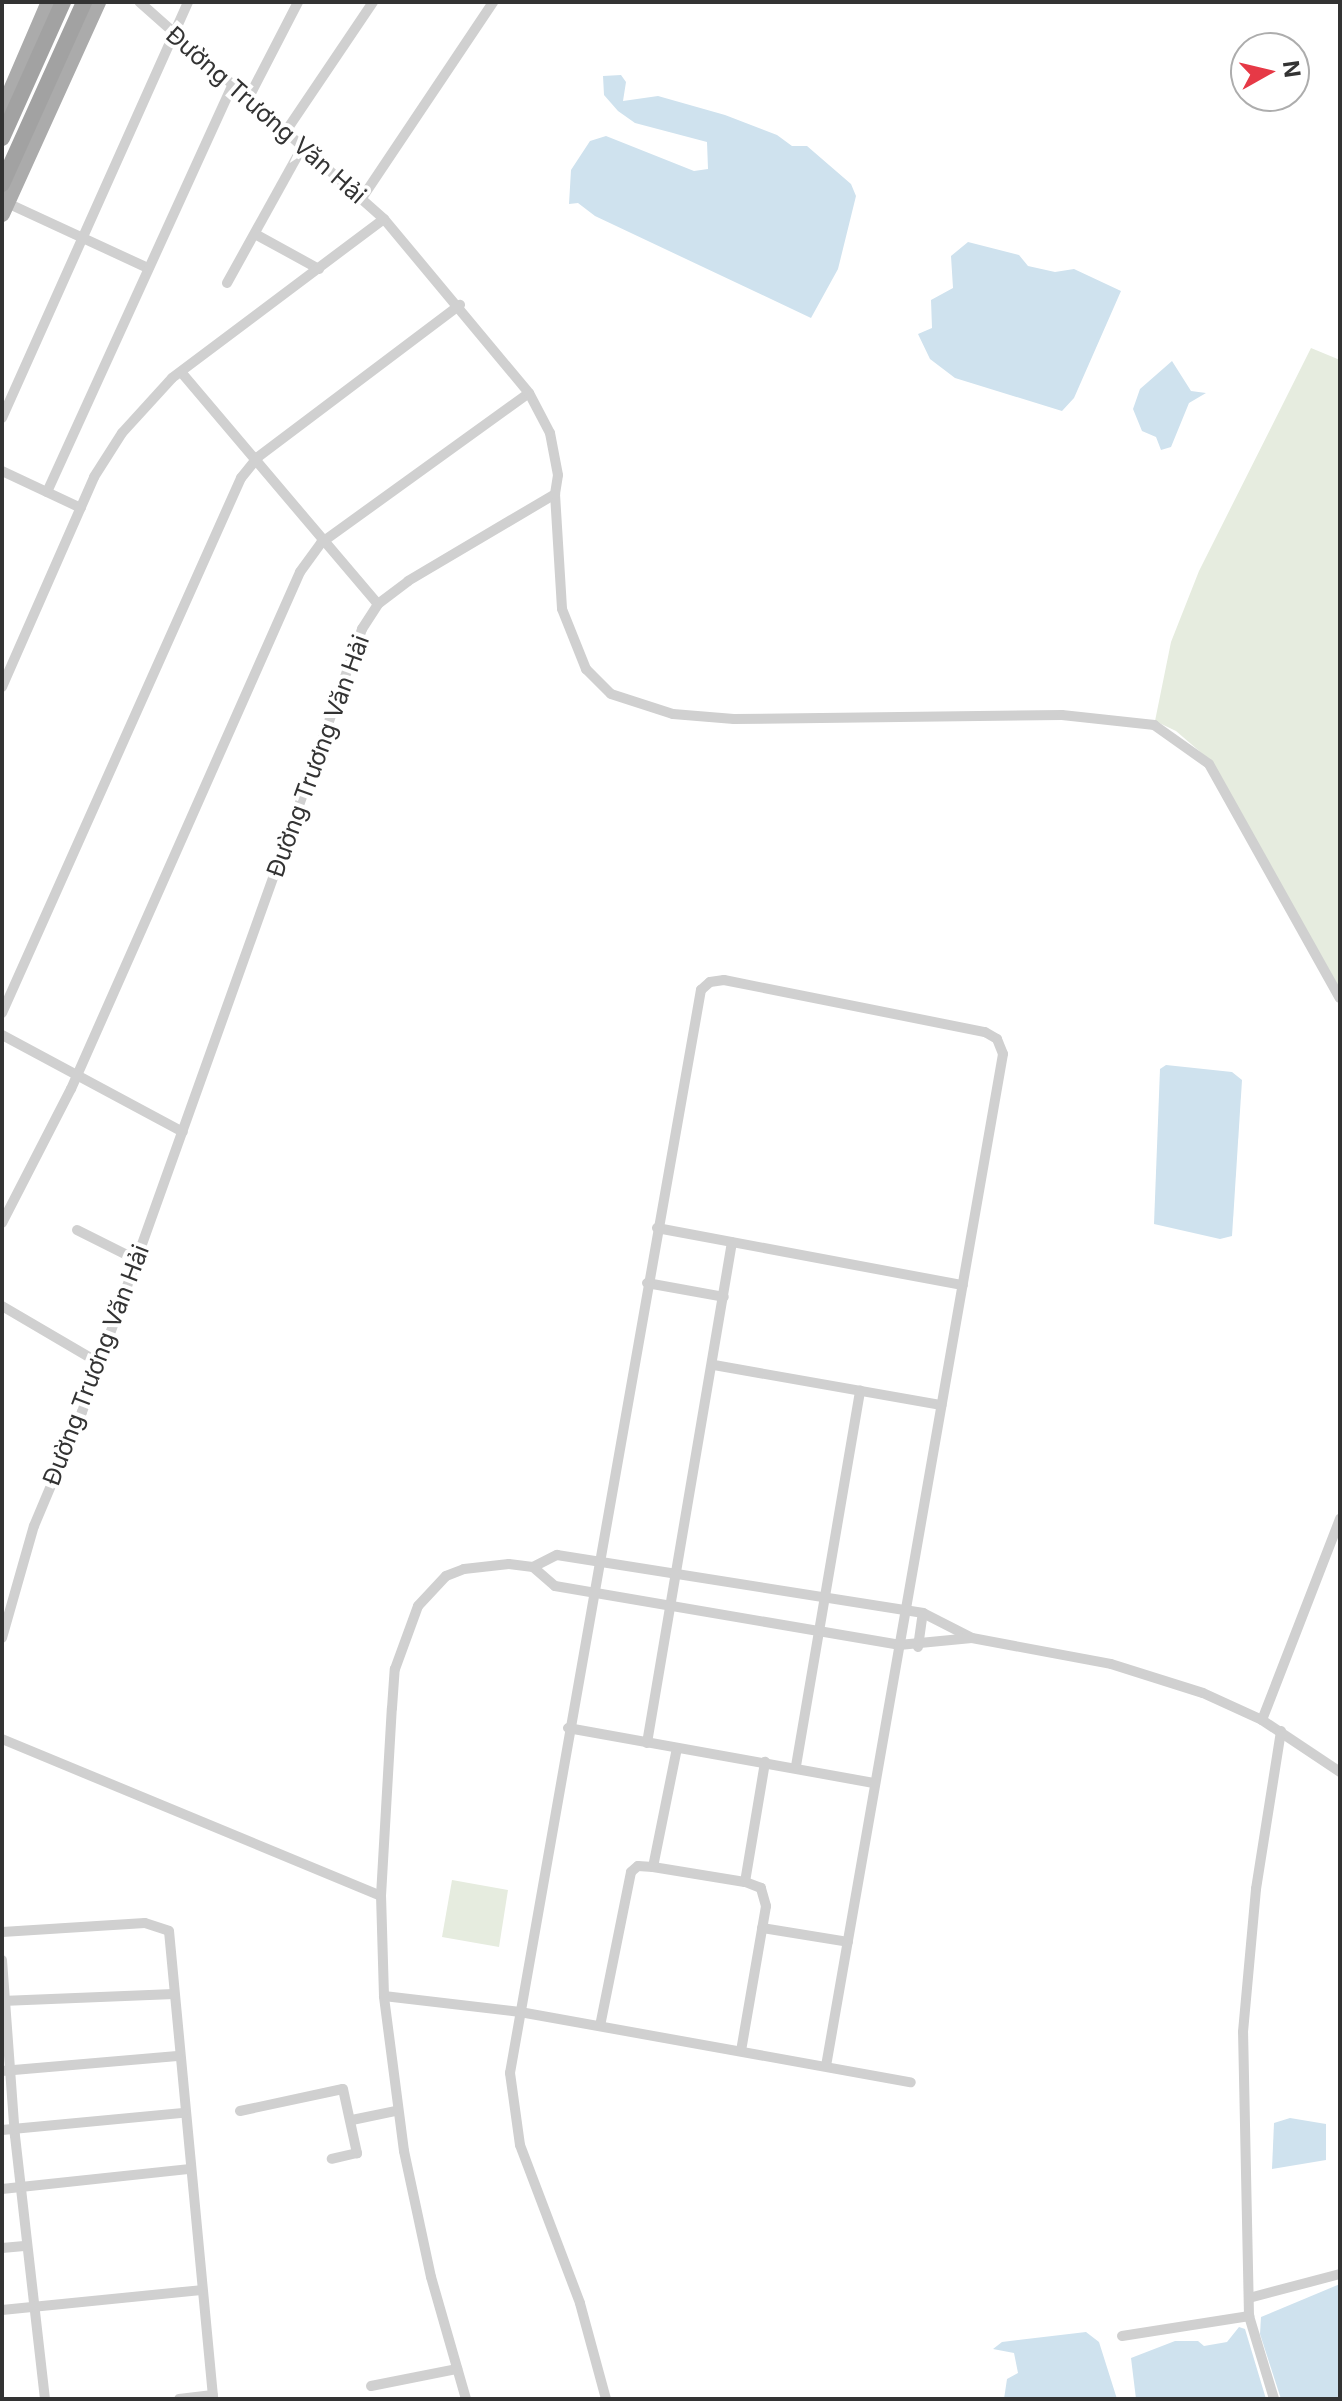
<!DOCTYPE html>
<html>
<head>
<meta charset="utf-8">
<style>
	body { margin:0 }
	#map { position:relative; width:1342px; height:2401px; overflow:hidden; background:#fff; font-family:Inter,sans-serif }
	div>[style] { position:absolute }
	.green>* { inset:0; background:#e6ecdf }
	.water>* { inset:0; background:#cfe2ee }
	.minor>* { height:10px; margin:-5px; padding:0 5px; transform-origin:5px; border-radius:5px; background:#d0d0d0 }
	.primary>* { height:16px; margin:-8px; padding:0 8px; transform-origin:8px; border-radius:8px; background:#ababab }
	.trunk>* { height:16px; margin:-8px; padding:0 8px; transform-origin:8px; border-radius:8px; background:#a2a2a2 }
	span { translate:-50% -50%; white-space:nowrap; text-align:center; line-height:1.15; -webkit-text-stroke:8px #fff; paint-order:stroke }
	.street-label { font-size:24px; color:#333 }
	.frame { position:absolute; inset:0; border:4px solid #333; pointer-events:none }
	.north { position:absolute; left:1230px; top:32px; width:80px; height:80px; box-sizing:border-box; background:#fff; border:2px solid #adadad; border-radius:50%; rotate:82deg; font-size:22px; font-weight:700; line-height:32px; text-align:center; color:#333 }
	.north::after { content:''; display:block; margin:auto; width:28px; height:36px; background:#e63946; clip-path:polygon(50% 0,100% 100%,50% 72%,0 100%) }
</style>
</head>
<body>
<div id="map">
	<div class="green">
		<div style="clip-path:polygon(1311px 348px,1340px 360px,1340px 991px,1212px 762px,1176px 731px,1155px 721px,1171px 642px,1199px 571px)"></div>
		<div style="clip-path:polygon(452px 1880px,508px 1890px,499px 1947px,442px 1937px)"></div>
	</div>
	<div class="water">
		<div style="clip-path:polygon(621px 75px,626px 82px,623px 101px,658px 96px,725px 115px,777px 135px,792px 146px,807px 146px,851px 184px,856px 196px,838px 269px,811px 318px,595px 216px,578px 203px,569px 204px,571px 170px,590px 141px,606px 136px,694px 171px,708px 169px,707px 142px,635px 123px,618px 111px,604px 95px,603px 76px)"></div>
		<div style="clip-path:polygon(968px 242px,1019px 255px,1028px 266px,1055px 272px,1074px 269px,1121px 291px,1074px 398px,1062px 411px,955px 378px,930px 359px,918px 334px,932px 328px,931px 300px,953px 288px,951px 256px)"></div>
		<div style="clip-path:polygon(1172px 361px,1191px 391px,1206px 393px,1189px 403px,1171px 447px,1161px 450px,1156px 437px,1142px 431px,1133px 409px,1140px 389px)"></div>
		<div style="clip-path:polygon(1166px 1065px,1232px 1072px,1242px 1080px,1232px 1236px,1220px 1239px,1154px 1224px,1160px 1069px)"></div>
		<div style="clip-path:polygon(1290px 2118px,1326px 2124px,1326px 2160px,1272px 2169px,1274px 2123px)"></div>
		<div style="clip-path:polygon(1340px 2284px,1340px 2399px,1281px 2399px,1260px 2334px,1261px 2317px)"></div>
		<div style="clip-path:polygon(1239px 2327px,1245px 2329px,1266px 2399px,1136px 2399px,1131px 2358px,1175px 2341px,1198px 2341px,1204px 2346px,1227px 2342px)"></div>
		<div style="clip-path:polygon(1086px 2332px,1099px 2342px,1117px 2399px,1004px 2399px,1007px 2379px,1018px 2373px,1014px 2353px,993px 2349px,1002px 2342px)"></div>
	</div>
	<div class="minor">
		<div style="left:248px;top:99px;width:109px;rotate:-62.7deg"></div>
		<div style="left:286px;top:131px;width:156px;rotate:-56deg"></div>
		<div style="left:362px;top:198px;width:236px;rotate:-56.2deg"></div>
		<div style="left:5px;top:202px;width:157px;rotate:24.8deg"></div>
		<div style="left:255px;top:234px;width:73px;rotate:28.7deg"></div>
		<div style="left:227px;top:283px;width:157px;rotate:-61deg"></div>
		<div style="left:181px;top:372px;width:304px;rotate:49.7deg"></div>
		<div style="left:2px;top:418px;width:456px;rotate:-65.9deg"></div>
		<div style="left:2px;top:471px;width:87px;rotate:25.1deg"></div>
		<div style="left:47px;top:492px;width:446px;rotate:-65.5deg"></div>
		<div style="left:555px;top:494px;width:115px;rotate:86.5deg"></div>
		<div style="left:562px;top:609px;width:65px;rotate:68.2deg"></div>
		<div style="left:586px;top:669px;width:35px;rotate:45deg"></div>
		<div style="left:611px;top:694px;width:65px;rotate:17.9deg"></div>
		<div style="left:673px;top:714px;width:61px;rotate:4.7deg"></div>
		<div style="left:734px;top:719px;width:328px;rotate:-0.7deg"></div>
		<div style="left:1062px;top:715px;width:93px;rotate:6.2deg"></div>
		<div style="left:1154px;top:725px;width:67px;rotate:35.3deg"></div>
		<div style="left:1209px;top:764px;width:268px;rotate:60.8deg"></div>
		<div style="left:2px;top:687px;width:229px;rotate:-66.3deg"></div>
		<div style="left:94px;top:477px;width:52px;rotate:-57.5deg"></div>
		<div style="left:122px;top:433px;width:74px;rotate:-47.7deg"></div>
		<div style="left:172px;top:378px;width:265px;rotate:-36.9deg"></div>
		<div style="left:2px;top:1013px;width:586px;rotate:-65.93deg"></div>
		<div style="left:241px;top:478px;width:27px;rotate:-51deg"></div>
		<div style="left:258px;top:457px;width:253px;rotate:-37deg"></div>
		<div style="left:2px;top:1035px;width:205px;rotate:28.2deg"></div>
		<div style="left:2px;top:1223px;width:151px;rotate:-62.8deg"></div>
		<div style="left:71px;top:1089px;width:565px;rotate:-66.11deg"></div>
		<div style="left:300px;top:572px;width:36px;rotate:-54deg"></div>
		<div style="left:321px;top:543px;width:256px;rotate:-35.8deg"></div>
		<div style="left:657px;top:1228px;width:311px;rotate:10.6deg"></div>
		<div style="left:77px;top:1230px;width:67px;rotate:26.6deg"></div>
		<div style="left:647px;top:1283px;width:78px;rotate:10.3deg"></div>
		<div style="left:2px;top:1306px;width:113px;rotate:30.4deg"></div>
		<div style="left:714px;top:1365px;width:231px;rotate:10deg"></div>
		<div style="left:533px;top:1567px;width:27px;rotate:-27deg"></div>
		<div style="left:557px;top:1555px;width:371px;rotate:9deg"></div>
		<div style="left:923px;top:1613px;width:55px;rotate:27deg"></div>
		<div style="left:972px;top:1638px;width:141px;rotate:10.6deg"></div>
		<div style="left:1111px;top:1664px;width:96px;rotate:17.5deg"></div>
		<div style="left:1203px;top:1693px;width:65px;rotate:24.6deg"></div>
		<div style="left:1262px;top:1720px;width:94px;rotate:33.7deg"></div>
		<div style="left:2px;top:1638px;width:116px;rotate:-74.1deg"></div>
		<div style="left:34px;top:1526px;width:124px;rotate:-67.2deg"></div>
		<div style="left:82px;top:1412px;width:832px;rotate:-70.32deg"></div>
		<div style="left:362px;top:629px;width:30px;rotate:-57deg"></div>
		<div style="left:378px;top:604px;width:38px;rotate:-37deg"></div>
		<div style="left:408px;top:581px;width:171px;rotate:-30.6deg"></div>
		<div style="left:555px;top:494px;width:19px;rotate:-81deg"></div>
		<div style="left:558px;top:475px;width:43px;rotate:-100.8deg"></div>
		<div style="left:550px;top:433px;width:45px;rotate:-117.7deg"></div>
		<div style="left:529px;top:393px;width:226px;rotate:-129.8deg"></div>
		<div style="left:384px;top:219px;width:327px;rotate:-138.4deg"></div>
		<div style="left:918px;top:1647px;width:34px;rotate:-82deg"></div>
		<div style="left:1262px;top:1720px;width:216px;rotate:-68.8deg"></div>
		<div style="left:568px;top:1728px;width:312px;rotate:10.2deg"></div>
		<div style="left:2px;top:1739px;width:410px;rotate:22.5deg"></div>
		<div style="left:647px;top:1743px;width:508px;rotate:-80.37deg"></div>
		<div style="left:796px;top:1766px;width:381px;rotate:-80.3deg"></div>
		<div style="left:653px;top:1867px;width:93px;rotate:9.3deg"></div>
		<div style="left:762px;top:1928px;width:87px;rotate:9.2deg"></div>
		<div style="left:2px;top:1932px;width:143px;rotate:-3.6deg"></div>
		<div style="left:145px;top:1923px;width:25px;rotate:18deg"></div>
		<div style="left:169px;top:1931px;width:470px;rotate:84.6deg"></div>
		<div style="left:2px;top:1960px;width:176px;rotate:85.8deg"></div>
		<div style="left:15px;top:2136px;width:265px;rotate:83.5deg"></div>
		<div style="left:384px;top:1996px;width:137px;rotate:6.7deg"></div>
		<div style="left:520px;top:2012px;width:397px;rotate:10.2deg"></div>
		<div style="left:2px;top:2001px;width:172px;rotate:-2.3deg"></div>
		<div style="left:600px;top:2026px;width:157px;rotate:-78.6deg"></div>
		<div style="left:631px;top:1872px;width:9px;rotate:-41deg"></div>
		<div style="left:638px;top:1866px;width:15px;rotate:4deg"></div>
		<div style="left:653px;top:1867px;width:121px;rotate:-78.6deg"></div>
		<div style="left:741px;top:2051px;width:147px;rotate:-80.2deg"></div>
		<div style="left:766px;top:1906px;width:19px;rotate:-106deg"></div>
		<div style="left:761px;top:1888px;width:17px;rotate:-159deg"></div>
		<div style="left:745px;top:1882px;width:122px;rotate:-80.5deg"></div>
		<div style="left:2px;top:2071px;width:176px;rotate:-4.9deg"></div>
		<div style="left:240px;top:2111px;width:105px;rotate:-12.1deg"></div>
		<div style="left:343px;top:2089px;width:66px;rotate:77.7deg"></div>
		<div style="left:357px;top:2153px;width:26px;rotate:167deg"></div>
		<div style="left:352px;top:2120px;width:45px;rotate:-11.6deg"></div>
		<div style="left:2px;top:2130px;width:182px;rotate:-5.4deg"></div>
		<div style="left:2px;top:2189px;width:187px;rotate:-6.1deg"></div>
		<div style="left:2px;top:2248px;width:25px;rotate:-5deg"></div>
		<div style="left:1249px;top:2298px;width:94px;rotate:-14.8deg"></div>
		<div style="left:2px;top:2310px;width:200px;rotate:-5.7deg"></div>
		<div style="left:1249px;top:2316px;width:87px;rotate:73.2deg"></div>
		<div style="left:1122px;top:2336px;width:129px;rotate:-8.9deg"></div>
		<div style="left:1249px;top:2316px;width:284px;rotate:-91.2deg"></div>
		<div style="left:1243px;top:2032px;width:144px;rotate:-84.8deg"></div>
		<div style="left:1256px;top:1889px;width:160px;rotate:-81deg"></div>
		<div style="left:371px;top:2386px;width:88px;rotate:-11.2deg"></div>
		<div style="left:179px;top:2399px;width:34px;rotate:-7deg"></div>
		<div style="left:466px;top:2399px;width:127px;rotate:-106deg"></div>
		<div style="left:431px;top:2277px;width:129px;rotate:-102.1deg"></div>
		<div style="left:404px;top:2151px;width:156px;rotate:-97.4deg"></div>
		<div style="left:384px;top:1996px;width:100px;rotate:-91.7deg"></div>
		<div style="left:381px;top:1896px;width:188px;rotate:-86.7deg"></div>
		<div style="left:392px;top:1708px;width:39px;rotate:-86deg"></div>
		<div style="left:395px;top:1669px;width:67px;rotate:-69.9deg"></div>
		<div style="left:418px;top:1606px;width:41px;rotate:-47deg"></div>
		<div style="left:446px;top:1576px;width:19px;rotate:-21deg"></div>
		<div style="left:464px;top:1569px;width:45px;rotate:-6.3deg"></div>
		<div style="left:509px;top:1564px;width:24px;rotate:7deg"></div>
		<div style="left:533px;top:1567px;width:29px;rotate:41deg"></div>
		<div style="left:555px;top:1586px;width:349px;rotate:9.7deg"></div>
		<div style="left:899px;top:1645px;width:73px;rotate:-5.5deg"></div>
		<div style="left:606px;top:2399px;width:99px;rotate:-105.2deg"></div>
		<div style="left:580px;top:2303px;width:169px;rotate:-110.8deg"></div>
		<div style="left:520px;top:2145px;width:73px;rotate:-97.9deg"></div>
		<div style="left:510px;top:2073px;width:1100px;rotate:-80deg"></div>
		<div style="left:701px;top:990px;width:12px;rotate:-42deg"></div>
		<div style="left:710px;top:982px;width:14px;rotate:-8deg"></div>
		<div style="left:724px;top:980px;width:266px;rotate:11.3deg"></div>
		<div style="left:985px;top:1032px;width:14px;rotate:30deg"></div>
		<div style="left:997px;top:1039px;width:16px;rotate:68deg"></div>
		<div style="left:1003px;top:1054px;width:1027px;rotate:99.92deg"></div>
	</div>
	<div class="primary">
		<div style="left:2px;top:111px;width:119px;rotate:-66.7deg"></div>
		<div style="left:2px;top:214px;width:233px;rotate:-65.6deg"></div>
	</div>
	<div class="trunk">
		<div style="left:2px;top:138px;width:149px;rotate:-65.8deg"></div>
		<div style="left:2px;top:184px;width:200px;rotate:-65.7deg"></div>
	</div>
	<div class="street-label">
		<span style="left:266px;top:115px;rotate:41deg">Đường Trương Văn Hải</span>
		<span style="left:318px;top:756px;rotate:-70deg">Đường Trương Văn Hải</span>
		<span style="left:96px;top:1365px;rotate:-69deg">Đường Trương Văn Hải</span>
	</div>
	<div class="frame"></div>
	<div class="north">N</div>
</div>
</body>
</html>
